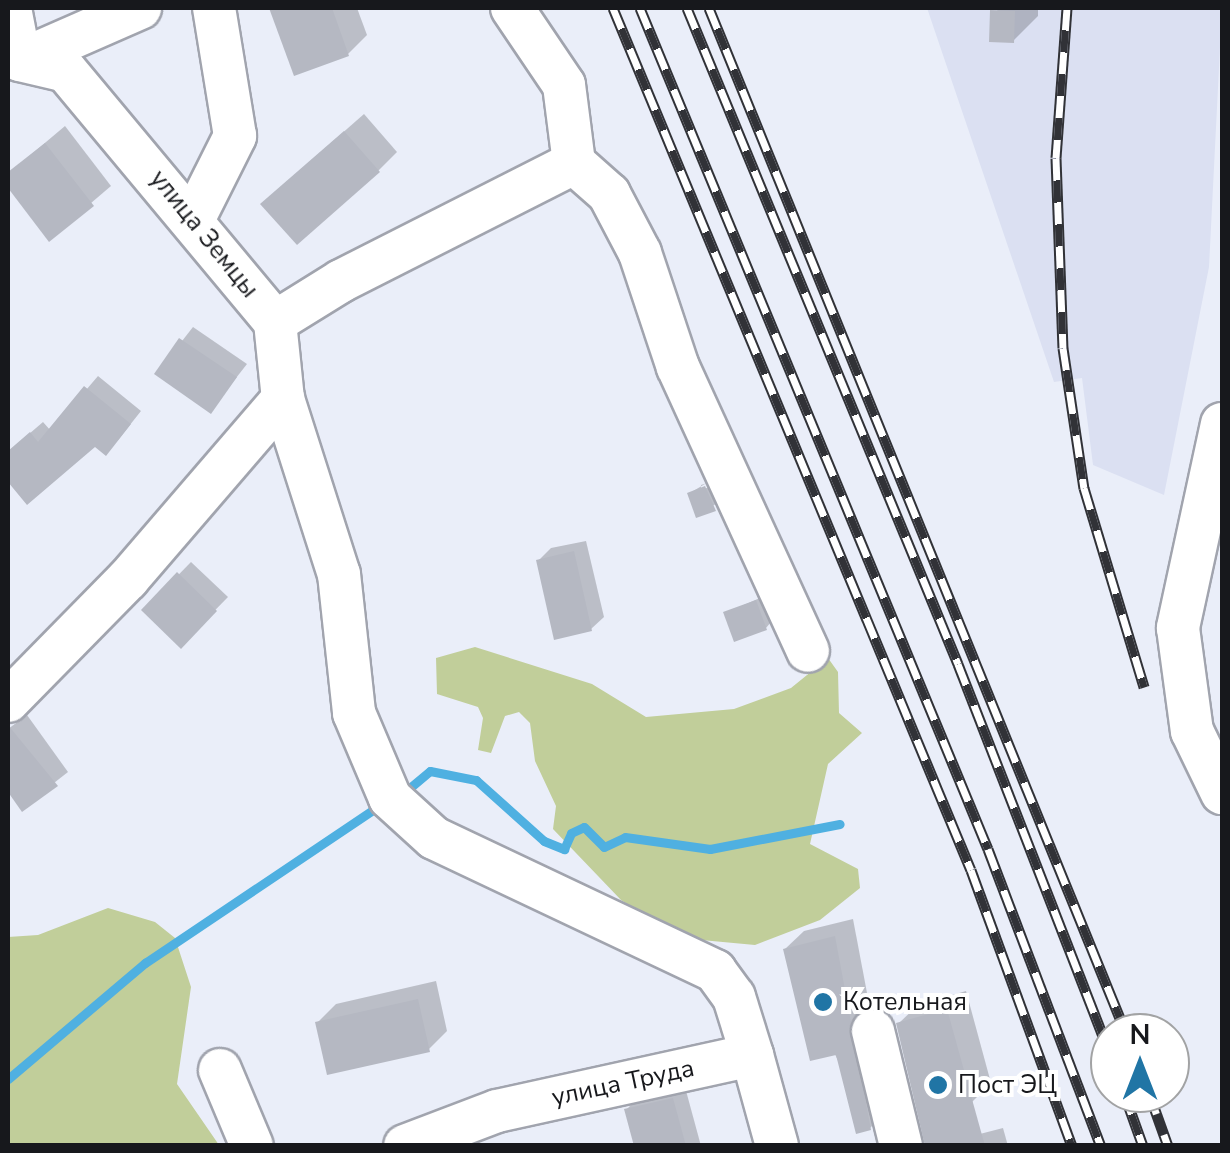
<!DOCTYPE html>
<html>
<head>
<meta charset="utf-8">
<style>
	body { margin:0 }
	#map { position:relative; width:1230px; height:1153px; overflow:hidden; background:#eaeef9; font-family:"Nunito Sans",sans-serif }
	div>[style] { position:absolute }
	.built>* { inset:0; background:#dbe0f2 }
	.green>* { inset:0; background:#c1ce9a }
	.shadow>* { inset:0; background:#0003 }
	.stream>* { height:9px; margin:-4.5px; padding:0 4.5px; transform-origin:4.5px; border-radius:4.5px; background:#4fb0e1 }
	.building>* { inset:0; background:#b5b8c2 }
	.roads { filter:drop-shadow(2px 0 #a1a4ae) drop-shadow(-2px 0 #a1a4ae) drop-shadow(0 2px #a1a4ae) drop-shadow(0 -2px #a1a4ae) }
	.minor>* { height:42px; margin:-21px; padding:0 21px; transform-origin:21px; border-radius:21px; background:#fff }
	.rail>* { height:11px; margin-top:-5.5px; transform-origin:0; background:repeating-linear-gradient(90deg,#fff 0 22px,#313237 0 44px); box-sizing:border-box; border-block:2px solid #313237 }
	.dots>* { width:28px; height:28px; translate:-50% -50%; box-sizing:border-box; border:5px solid #fff; border-radius:50% }
	span { translate:-50% -50%; white-space:nowrap; text-align:center; line-height:1.15; -webkit-text-stroke:8px #fff; paint-order:stroke }
	.street-label { font-size:25px; color:#17181c }
	.poi-label { font-size:25px; color:#17181c }
	.left { translate:0 -50%; text-align:left }
	.frame { position:absolute; inset:0; border:10px solid #17181c; pointer-events:none }
	.north { position:absolute; left:1090px; top:1013px; width:100px; height:100px; box-sizing:border-box; background:#fff; border:2px solid #a2a3a4; border-radius:50%; rotate:0deg; font-size:28px; font-weight:700; line-height:40px; text-align:center; color:#17181c }
	.north::after { content:''; display:block; margin:auto; width:35px; height:45px; background:#2075a5; clip-path:polygon(50% 0,100% 100%,50% 72%,0 100%) }
</style>
</head>
<body>
<div id="map">
	<div class="built">
		<div style="clip-path:polygon(927px 8px,1222px 8px,1209px 267px,1164px 495px,1093px 465px,1082px 378px,1054px 382px)"></div>
	</div>
	<div class="green">
		<div style="clip-path:polygon(475px 647px,592px 684px,646px 717px,734px 709px,791px 688px,828px 658px,838px 672px,839px 713px,862px 733px,828px 764px,810px 844px,858px 869px,860px 888px,820px 920px,755px 945px,680px 938px,621px 900px,553px 829px,556px 806px,535px 761px,530px 723px,519px 712px,505px 716px,491px 753px,478px 750px,483px 718px,478px 707px,437px 694px,436px 658px)"></div>
		<div style="clip-path:polygon(108px 908px,155px 922px,175px 938px,191px 987px,177px 1084px,219px 1145px,8px 1145px,8px 937px,38px 935px)"></div>
	</div>
	<div class="shadow">
		<div style="clip-path:polygon(272px 8px,357px 8px,367px 35px,348px 54px,295px 73px)"></div>
		<div style="clip-path:polygon(996px 8px,1038px 8px,1038px 16px,1013px 41px)"></div>
		<div style="clip-path:polygon(364px 114px,397px 152px,378px 171px,282px 186px)"></div>
		<div style="clip-path:polygon(65px 126px,111px 186px,50px 238px,8px 184px,8px 174px)"></div>
		<div style="clip-path:polygon(193px 327px,247px 364px,211px 410px,157px 373px)"></div>
		<div style="clip-path:polygon(98px 376px,141px 411px,118px 440px,95px 444px,27px 501px,8px 478px,8px 452px,43px 422px,51px 431px)"></div>
		<div style="clip-path:polygon(evenodd,718px 476px,727px 497px,698px 515px,690px 493px,718px 476px,716px 480px,718px 484px,701px 490px,701px 485px,716px 480px)"></div>
		<div style="clip-path:polygon(586px 541px,604px 617px,591px 629px,538px 561px,551px 548px)"></div>
		<div style="clip-path:polygon(191px 562px,228px 597px,181px 645px,144px 610px)"></div>
		<div style="clip-path:polygon(762px 597px,771px 622px,766px 628px,726px 613px)"></div>
		<div style="clip-path:polygon(27px 715px,68px 772px,22px 808px,8px 788px,8px 729px)"></div>
		<div style="clip-path:polygon(853px 919px,889px 1109px,870px 1128px,785px 949px,804px 931px)"></div>
		<div style="clip-path:polygon(436px 981px,447px 1031px,428px 1050px,318px 1022px,336px 1004px)"></div>
		<div style="clip-path:polygon(966px 991px,991px 1083px,972px 1102px,899px 1023px,918px 1005px)"></div>
		<div style="clip-path:polygon(685px 1087px,701px 1146px,636px 1146px,627px 1109px,639px 1097px)"></div>
		<div style="clip-path:polygon(1003px 1128px,1008px 1146px,946px 1146px,949px 1142px)"></div>
	</div>
	<div class="stream">
		<div style="left:406px;top:791px;width:31px;rotate:-40deg"></div>
		<div style="left:430px;top:771px;width:47px;rotate:11.1deg"></div>
		<div style="left:476px;top:780px;width:91px;rotate:41.9deg"></div>
		<div style="left:544px;top:841px;width:22px;rotate:22deg"></div>
		<div style="left:564px;top:849px;width:17px;rotate:-66deg"></div>
		<div style="left:571px;top:833px;width:14px;rotate:-25deg"></div>
		<div style="left:584px;top:827px;width:28px;rotate:45deg"></div>
		<div style="left:604px;top:847px;width:23px;rotate:-25deg"></div>
		<div style="left:625px;top:837px;width:86px;rotate:8deg"></div>
		<div style="left:710px;top:849px;width:132px;rotate:-10.9deg"></div>
		<div style="left:8px;top:1079px;width:180px;rotate:-40.3deg"></div>
		<div style="left:145px;top:963px;width:282px;rotate:-33.9deg"></div>
	</div>
	<div class="building">
		<div style="clip-path:polygon(269px 8px,332px 8px,349px 56px,294px 76px)"></div>
		<div style="clip-path:polygon(990px 10px,1015px 11px,1014px 43px,989px 42px)"></div>
		<div style="clip-path:polygon(344px 131px,380px 172px,297px 245px,260px 204px)"></div>
		<div style="clip-path:polygon(45px 143px,94px 206px,49px 242px,8px 188px,8px 172px)"></div>
		<div style="clip-path:polygon(179px 338px,237px 377px,211px 414px,154px 374px)"></div>
		<div style="clip-path:polygon(84px 386px,131px 424px,106px 456px,95px 447px,27px 505px,8px 482px,8px 451px,30px 432px,38px 442px)"></div>
		<div style="clip-path:polygon(705px 486px,716px 511px,696px 518px,687px 493px)"></div>
		<div style="clip-path:polygon(574px 551px,592px 631px,554px 640px,536px 560px)"></div>
		<div style="clip-path:polygon(177px 572px,217px 611px,181px 649px,141px 610px)"></div>
		<div style="clip-path:polygon(756px 600px,767px 630px,734px 642px,723px 612px)"></div>
		<div style="clip-path:polygon(8px 725px,58px 786px,22px 812px,8px 792px)"></div>
		<div style="clip-path:polygon(835px 936px,871px 1130px,856px 1134px,836px 1055px,810px 1061px,783px 949px)"></div>
		<div style="clip-path:polygon(418px 999px,430px 1052px,327px 1075px,315px 1022px)"></div>
		<div style="clip-path:polygon(947px 1009px,985px 1146px,925px 1146px,896px 1023px)"></div>
		<div style="clip-path:polygon(673px 1098px,686px 1146px,634px 1146px,624px 1109px)"></div>
	</div>
	<div class="roads">
		<div class="minor">
			<div style="left:10px;top:8px;width:53px;rotate:79.1deg"></div>
			<div style="left:512px;top:8px;width:93px;rotate:56deg"></div>
			<div style="left:564px;top:85px;width:79px;rotate:82.7deg"></div>
			<div style="left:574px;top:163px;width:47px;rotate:41.5deg"></div>
			<div style="left:609px;top:194px;width:67px;rotate:62.3deg"></div>
			<div style="left:640px;top:253px;width:120px;rotate:71.6deg"></div>
			<div style="left:678px;top:367px;width:312px;rotate:65.4deg"></div>
			<div style="left:20px;top:60px;width:47px;rotate:13.4deg"></div>
			<div style="left:66px;top:71px;width:327px;rotate:50.2deg"></div>
			<div style="left:21px;top:60px;width:130px;rotate:-23.6deg"></div>
			<div style="left:194px;top:218px;width:92px;rotate:-63.4deg"></div>
			<div style="left:235px;top:136px;width:130px;rotate:-99.3deg"></div>
			<div style="left:275px;top:322px;width:77px;rotate:84.1deg"></div>
			<div style="left:283px;top:399px;width:184px;rotate:72.3deg"></div>
			<div style="left:339px;top:574px;width:140px;rotate:83.8deg"></div>
			<div style="left:354px;top:713px;width:92px;rotate:67deg"></div>
			<div style="left:390px;top:798px;width:59px;rotate:42.3deg"></div>
			<div style="left:434px;top:838px;width:311px;rotate:25.3deg"></div>
			<div style="left:715px;top:971px;width:32px;rotate:54deg"></div>
			<div style="left:734px;top:997px;width:61px;rotate:72.8deg"></div>
			<div style="left:275px;top:322px;width:78px;rotate:-31.8deg"></div>
			<div style="left:341px;top:281px;width:261px;rotate:-26.9deg"></div>
			<div style="left:1222px;top:424px;width:209px;rotate:102.2deg"></div>
			<div style="left:1178px;top:628px;width:104px;rotate:82.3deg"></div>
			<div style="left:1192px;top:731px;width:69px;rotate:64.2deg"></div>
			<div style="left:8px;top:701px;width:171px;rotate:-45.5deg"></div>
			<div style="left:128px;top:579px;width:238px;rotate:-49.3deg"></div>
			<div style="left:873px;top:1031px;width:118px;rotate:76.3deg"></div>
			<div style="left:220px;top:1070px;width:82px;rotate:67.2deg"></div>
			<div style="left:405px;top:1146px;width:98px;rotate:-20.8deg"></div>
			<div style="left:497px;top:1111px;width:261px;rotate:-12.4deg"></div>
			<div style="left:752px;top:1055px;width:94px;rotate:74.6deg"></div>
		</div>
	</div>
	<div class="rail">
		<div style="left:613px;top:8px;width:933px;rotate:67.45deg"></div>
		<div style="left:971px;top:870px;width:294px;rotate:69.9deg"></div>
		<div style="left:640px;top:8px;width:910px;rotate:67.52deg"></div>
		<div style="left:988px;top:849px;width:318px;rotate:69.2deg"></div>
		<div style="left:687px;top:8px;width:710px;rotate:67.55deg"></div>
		<div style="left:958px;top:664px;width:419px;rotate:68.7deg"></div>
		<div style="left:709px;top:8px;width:1107px;rotate:67.86deg"></div>
		<div style="left:1067px;top:8px;width:150px;rotate:94.2deg"></div>
		<div style="left:1056px;top:158px;width:190px;rotate:87.9deg"></div>
		<div style="left:1063px;top:348px;width:142px;rotate:81.5deg"></div>
		<div style="left:1084px;top:488px;width:208px;rotate:73.2deg"></div>
		<div style="left:1124px;top:1093px;width:56px;rotate:70.3deg"></div>
		<div style="left:1149px;top:1093px;width:56px;rotate:70.3deg"></div>
	</div>
	<div class="dots">
		<div style="left:823px;top:1002px;background:#2075a5"></div>
		<div style="left:938px;top:1085px;background:#2075a5"></div>
	</div>
	<div class="street-label">
		<span style="left:204px;top:234px;rotate:51deg">улица Земцы</span>
		<span style="left:623px;top:1083px;rotate:-12deg">улица Труда</span>
	</div>
	<div class="poi-label">
		<span class="left" style="left:843px;top:1002px">Котельная</span>
		<span class="left" style="left:958px;top:1085px">Пост ЭЦ</span>
	</div>
	<div class="frame"></div>
	<div class="north">N</div>
</div>
</body>
</html>
